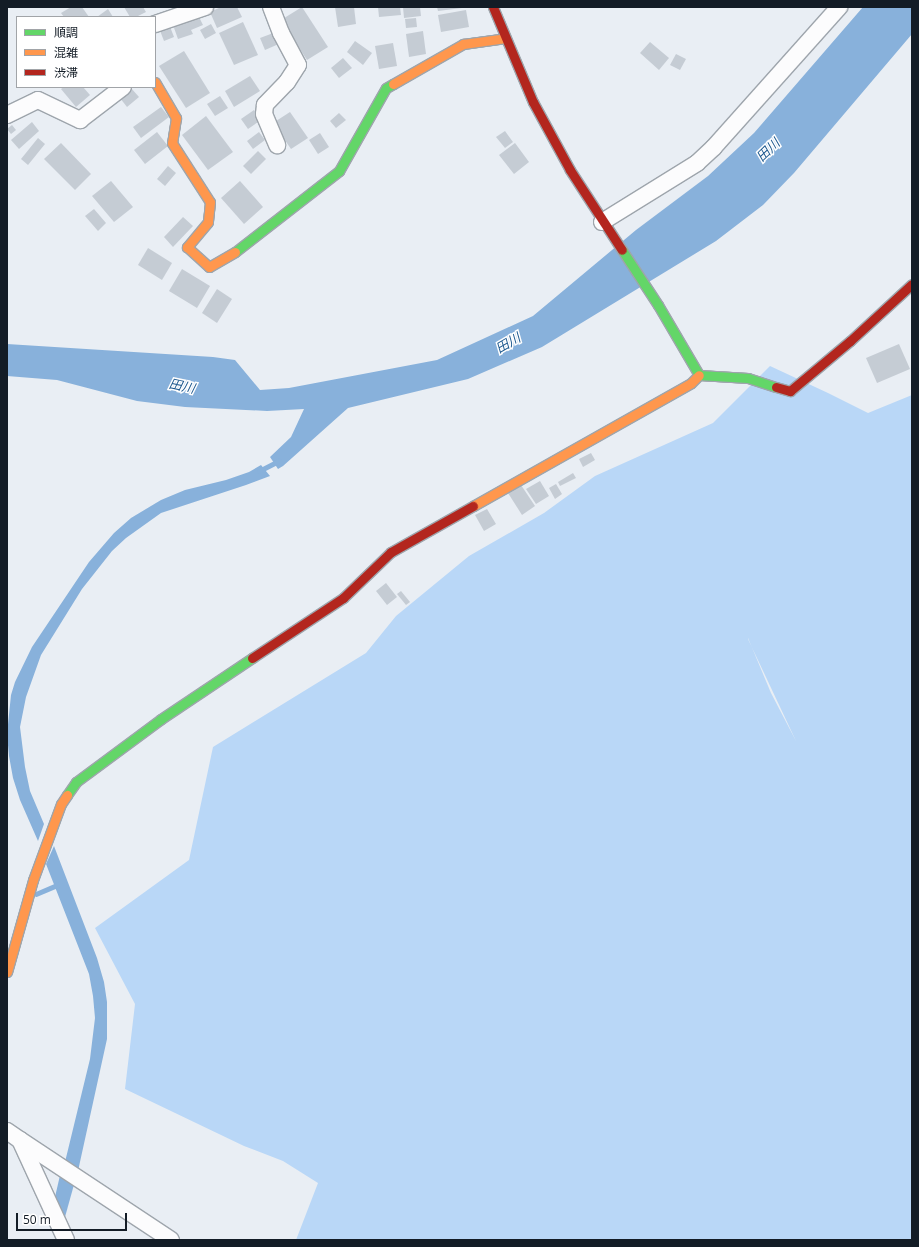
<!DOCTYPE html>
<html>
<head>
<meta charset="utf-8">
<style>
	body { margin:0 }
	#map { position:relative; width:919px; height:1247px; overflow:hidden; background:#e9eef4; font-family:"Open Sans","Noto Sans JP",sans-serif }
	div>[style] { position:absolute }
	.green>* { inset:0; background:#b9d7f7 }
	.water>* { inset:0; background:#88b1db }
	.stream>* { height:4.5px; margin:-2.25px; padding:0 2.25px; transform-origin:2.25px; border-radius:2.25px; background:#88b1db }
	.building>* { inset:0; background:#c5ccd4 }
	.roads { filter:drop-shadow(1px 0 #9ea5ac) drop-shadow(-1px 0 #9ea5ac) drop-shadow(0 1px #9ea5ac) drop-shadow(0 -1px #9ea5ac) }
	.street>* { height:16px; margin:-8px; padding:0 8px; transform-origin:8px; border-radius:8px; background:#fcfcfd }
	.fast>* { height:9px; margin:-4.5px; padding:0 4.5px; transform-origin:4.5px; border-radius:4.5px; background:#63d668 }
	.slow>* { height:9px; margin:-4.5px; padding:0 4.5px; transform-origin:4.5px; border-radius:4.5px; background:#ff974d }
	.jam>* { height:9px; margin:-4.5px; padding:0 4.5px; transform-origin:4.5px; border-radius:4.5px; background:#b3261e }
	span { translate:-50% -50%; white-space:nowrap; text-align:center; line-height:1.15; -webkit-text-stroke:3px #fff; paint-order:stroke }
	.water-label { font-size:13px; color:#1d598f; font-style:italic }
	.frame { position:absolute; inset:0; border:8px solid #131c26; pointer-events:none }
	.legend { position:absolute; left:16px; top:16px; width:140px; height:72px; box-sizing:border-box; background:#fff; border:1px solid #a1a4a8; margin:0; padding:5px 7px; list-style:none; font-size:12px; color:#131c26 }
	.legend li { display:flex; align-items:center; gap:8px; height:20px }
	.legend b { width:20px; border:1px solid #a1a4a8 }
	.scale { position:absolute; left:16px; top:1213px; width:111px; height:18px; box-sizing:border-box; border:2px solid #131c26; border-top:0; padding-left:5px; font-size:12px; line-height:14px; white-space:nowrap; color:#131c26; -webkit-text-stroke:3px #fff; paint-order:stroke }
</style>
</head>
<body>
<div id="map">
	<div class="green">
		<div style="clip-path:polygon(evenodd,770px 366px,828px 393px,868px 413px,912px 395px,912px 1240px,296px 1240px,318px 1183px,283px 1161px,244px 1146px,125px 1089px,135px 1004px,95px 928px,189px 860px,213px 747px,366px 653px,396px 616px,469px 556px,544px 513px,595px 476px,713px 423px,770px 366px,748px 638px,748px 639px,796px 741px,771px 693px,748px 638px)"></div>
	</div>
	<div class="water">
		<div style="clip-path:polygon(863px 7px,912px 7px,912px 34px,794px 173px,763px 205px,716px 241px,542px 347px,468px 379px,348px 408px,283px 466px,278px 469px,270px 457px,291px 437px,304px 409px,267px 411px,185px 407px,137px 401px,57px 380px,7px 376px,7px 344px,213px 357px,235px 360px,260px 390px,289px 388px,437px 360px,533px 316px,636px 230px,708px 176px,754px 133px)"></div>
		<div style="clip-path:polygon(261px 465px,270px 476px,246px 485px,161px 513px,126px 538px,112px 551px,82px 589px,41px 655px,26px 697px,20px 727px,25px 767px,30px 791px,44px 824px,38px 841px,20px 800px,13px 778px,9px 756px,7px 734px,11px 695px,15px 682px,32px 647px,89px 562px,114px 533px,131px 518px,161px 500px,185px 490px,226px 480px,249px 472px)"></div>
		<div style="clip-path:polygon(54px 846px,97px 958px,104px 982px,107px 1002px,107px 1039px,78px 1171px,65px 1162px,90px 1059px,95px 1018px,93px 996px,89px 974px,46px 864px)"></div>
		<div style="clip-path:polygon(61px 1171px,75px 1181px,65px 1217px,55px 1197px)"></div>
	</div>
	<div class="stream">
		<div style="left:259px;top:471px;width:22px;rotate:-27deg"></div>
		<div style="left:36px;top:894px;width:26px;rotate:-23deg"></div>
	</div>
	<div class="building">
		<div style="clip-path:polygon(71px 7px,82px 7px,89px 17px,64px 17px,61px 13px)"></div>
		<div style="clip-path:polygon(124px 7px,143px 7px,146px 12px,136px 17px,130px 17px)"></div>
		<div style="clip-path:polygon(221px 7px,237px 7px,242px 17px,217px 28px,210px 12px)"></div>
		<div style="clip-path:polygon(302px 7px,328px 47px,307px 60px,281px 20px)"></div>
		<div style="clip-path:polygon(335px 7px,354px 7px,356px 24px,338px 27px)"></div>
		<div style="clip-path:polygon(378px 7px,400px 7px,401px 15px,379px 17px)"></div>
		<div style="clip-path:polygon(403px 7px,420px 7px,421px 16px,404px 18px)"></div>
		<div style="clip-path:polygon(437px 7px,462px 7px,462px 8px,438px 11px)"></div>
		<div style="clip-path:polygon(108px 9px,113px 17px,97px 17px)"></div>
		<div style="clip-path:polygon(466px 10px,469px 27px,441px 32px,438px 15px)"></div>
		<div style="clip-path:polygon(198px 15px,203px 25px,191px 30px,193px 34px,178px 39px,173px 25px)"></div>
		<div style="clip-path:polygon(416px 18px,417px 27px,406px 28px,405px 19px)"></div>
		<div style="clip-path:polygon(243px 22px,258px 55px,234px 65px,219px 33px)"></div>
		<div style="clip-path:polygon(169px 24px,174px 37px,164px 41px,159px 28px)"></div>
		<div style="clip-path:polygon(211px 24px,216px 33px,205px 39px,200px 30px)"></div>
		<div style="clip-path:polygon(423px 31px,426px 54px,409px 57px,406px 34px)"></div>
		<div style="clip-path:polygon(276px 32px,281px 43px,265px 50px,260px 38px)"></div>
		<div style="clip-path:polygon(355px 41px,372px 53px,363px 65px,347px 52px)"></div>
		<div style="clip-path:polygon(650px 42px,669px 58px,659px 70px,640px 53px)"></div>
		<div style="clip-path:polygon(393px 43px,397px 66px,379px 69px,375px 46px)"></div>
		<div style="clip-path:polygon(184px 51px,210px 93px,186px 108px,159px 66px)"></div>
		<div style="clip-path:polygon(676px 54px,686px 59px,680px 70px,670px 65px)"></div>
		<div style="clip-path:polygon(343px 58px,352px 68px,339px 78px,331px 68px)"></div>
		<div style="clip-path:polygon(250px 76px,260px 91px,234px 107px,225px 91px)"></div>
		<div style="clip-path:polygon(64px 87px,83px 87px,90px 95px,76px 107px,61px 89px)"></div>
		<div style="clip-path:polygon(131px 88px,139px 97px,127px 107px,120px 98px)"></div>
		<div style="clip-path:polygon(220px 96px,228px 108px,215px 116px,207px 104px)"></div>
		<div style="clip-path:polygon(161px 107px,169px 117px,141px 138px,133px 127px)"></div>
		<div style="clip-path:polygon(254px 110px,261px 120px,248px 129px,241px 119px)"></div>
		<div style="clip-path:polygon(290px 112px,308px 138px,291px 149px,273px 123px)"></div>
		<div style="clip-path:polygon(339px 113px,346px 120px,336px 128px,330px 121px)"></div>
		<div style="clip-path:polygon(206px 116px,233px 152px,208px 170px,182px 135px)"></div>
		<div style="clip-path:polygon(32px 122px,39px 131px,19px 149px,11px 140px)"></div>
		<div style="clip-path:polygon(12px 125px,16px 130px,11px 134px,7px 129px)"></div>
		<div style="clip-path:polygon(505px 131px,513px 142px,505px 148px,496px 137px)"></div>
		<div style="clip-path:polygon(157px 132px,168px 146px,145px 164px,134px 150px)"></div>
		<div style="clip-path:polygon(259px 132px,265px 140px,253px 149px,247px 141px)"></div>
		<div style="clip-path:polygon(320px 133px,329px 147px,318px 154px,309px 140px)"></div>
		<div style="clip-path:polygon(38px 138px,45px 144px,28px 165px,21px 159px)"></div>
		<div style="clip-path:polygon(61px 143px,91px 174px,75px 190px,44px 159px)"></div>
		<div style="clip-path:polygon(515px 143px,529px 162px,514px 174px,499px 155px)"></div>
		<div style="clip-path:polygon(258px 151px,266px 159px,251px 174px,243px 166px)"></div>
		<div style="clip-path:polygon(168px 166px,176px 173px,165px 186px,157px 179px)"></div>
		<div style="clip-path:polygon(111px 181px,133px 207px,114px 222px,92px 196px)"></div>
		<div style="clip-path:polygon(240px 181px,263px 207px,244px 224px,221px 198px)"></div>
		<div style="clip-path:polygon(94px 209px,106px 223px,98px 231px,85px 216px)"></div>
		<div style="clip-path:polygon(183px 217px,193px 226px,173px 247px,164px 237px)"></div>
		<div style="clip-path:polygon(148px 248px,172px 263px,162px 280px,138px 265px)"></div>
		<div style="clip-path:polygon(182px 269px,210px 286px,197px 308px,169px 291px)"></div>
		<div style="clip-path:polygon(217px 289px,232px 299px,217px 323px,202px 313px)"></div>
		<div style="clip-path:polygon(899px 344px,910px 369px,877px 383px,866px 358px)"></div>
		<div style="clip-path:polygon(591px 453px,595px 460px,583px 467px,579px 459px)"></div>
		<div style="clip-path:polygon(573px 473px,576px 478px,560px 486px,558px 482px)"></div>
		<div style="clip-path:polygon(540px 481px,549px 496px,536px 504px,526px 489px)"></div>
		<div style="clip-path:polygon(556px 484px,562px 494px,555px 499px,549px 488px)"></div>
		<div style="clip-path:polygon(521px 485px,535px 506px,522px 515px,508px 493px)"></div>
		<div style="clip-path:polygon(487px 509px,496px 524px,484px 531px,475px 515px)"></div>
		<div style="clip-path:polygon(386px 583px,397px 597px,387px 605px,376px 591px)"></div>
		<div style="clip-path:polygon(401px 591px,410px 602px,406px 605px,397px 594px)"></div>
	</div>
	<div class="roads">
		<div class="street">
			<div style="left:271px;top:7px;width:28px;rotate:69deg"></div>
			<div style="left:281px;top:33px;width:36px;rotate:62deg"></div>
			<div style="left:298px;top:65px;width:20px;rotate:123deg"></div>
			<div style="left:287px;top:82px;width:32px;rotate:134deg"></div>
			<div style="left:265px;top:105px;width:9px;rotate:96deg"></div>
			<div style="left:264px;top:114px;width:34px;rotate:67deg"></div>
			<div style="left:155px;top:24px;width:53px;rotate:-18.8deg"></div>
			<div style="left:7px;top:115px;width:34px;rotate:-26deg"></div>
			<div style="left:38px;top:100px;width:47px;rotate:25.5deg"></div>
			<div style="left:80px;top:120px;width:54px;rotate:-37.5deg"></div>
			<div style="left:602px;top:222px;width:112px;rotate:-31.8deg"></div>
			<div style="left:697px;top:163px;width:23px;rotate:-43deg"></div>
			<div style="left:714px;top:147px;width:188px;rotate:-48.2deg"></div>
			<div style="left:7px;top:1131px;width:16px;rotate:35deg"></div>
			<div style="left:20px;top:1140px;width:110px;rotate:65.3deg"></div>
			<div style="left:20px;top:1140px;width:181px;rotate:33.5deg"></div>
		</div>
		<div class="fast">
			<div style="left:622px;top:250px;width:66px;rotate:56.8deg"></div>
			<div style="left:658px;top:305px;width:81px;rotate:59.6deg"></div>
			<div style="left:699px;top:375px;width:49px;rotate:3.5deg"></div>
			<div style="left:748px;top:378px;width:29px;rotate:18deg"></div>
			<div style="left:235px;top:252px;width:132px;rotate:-37.9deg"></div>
			<div style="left:339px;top:171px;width:95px;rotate:-60.5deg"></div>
			<div style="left:386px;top:88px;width:8px;rotate:-30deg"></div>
			<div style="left:67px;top:795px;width:16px;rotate:-55deg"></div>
			<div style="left:76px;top:782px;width:106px;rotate:-36.5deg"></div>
			<div style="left:161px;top:719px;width:110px;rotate:-33.8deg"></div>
		</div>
		<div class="slow">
			<div style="left:155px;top:82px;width:42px;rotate:59.7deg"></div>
			<div style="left:176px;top:118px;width:25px;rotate:99deg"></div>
			<div style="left:172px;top:143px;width:70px;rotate:57.2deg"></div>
			<div style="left:210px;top:202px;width:20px;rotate:96deg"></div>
			<div style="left:208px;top:222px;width:33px;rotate:130deg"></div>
			<div style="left:187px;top:247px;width:30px;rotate:42deg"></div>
			<div style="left:209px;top:267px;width:30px;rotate:-30deg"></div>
			<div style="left:393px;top:84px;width:81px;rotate:-29.7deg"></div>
			<div style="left:463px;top:44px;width:43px;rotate:-7.9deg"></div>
			<div style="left:473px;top:506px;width:250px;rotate:-29.4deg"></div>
			<div style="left:691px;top:383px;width:11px;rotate:-45deg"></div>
			<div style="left:7px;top:972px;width:96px;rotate:-74.2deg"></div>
			<div style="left:33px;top:880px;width:81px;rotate:-69.8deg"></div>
			<div style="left:61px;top:804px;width:11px;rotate:-56deg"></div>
		</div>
		<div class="jam">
			<div style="left:493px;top:7px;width:103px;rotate:67.2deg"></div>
			<div style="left:533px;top:102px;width:77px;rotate:61.4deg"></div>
			<div style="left:570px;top:170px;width:95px;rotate:57deg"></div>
			<div style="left:776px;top:387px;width:15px;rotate:16deg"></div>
			<div style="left:790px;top:391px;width:78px;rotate:-39.8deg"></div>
			<div style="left:850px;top:341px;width:84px;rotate:-42.6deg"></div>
			<div style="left:252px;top:658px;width:109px;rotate:-33.4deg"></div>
			<div style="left:343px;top:598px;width:66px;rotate:-43.8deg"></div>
			<div style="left:391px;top:552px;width:94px;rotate:-29.3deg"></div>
		</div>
	</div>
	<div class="water-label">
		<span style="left:768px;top:150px;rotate:-44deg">田川</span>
		<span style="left:508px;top:343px;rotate:-30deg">田川</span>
		<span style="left:182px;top:386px;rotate:12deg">田川</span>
	</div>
	<div class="frame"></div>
	<ul class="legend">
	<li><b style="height:5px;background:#63d668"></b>順調</li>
	<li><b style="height:5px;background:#ff974d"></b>混雑</li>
	<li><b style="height:5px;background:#b3261e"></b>渋滞</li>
	</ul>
	<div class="scale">50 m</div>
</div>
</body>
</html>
